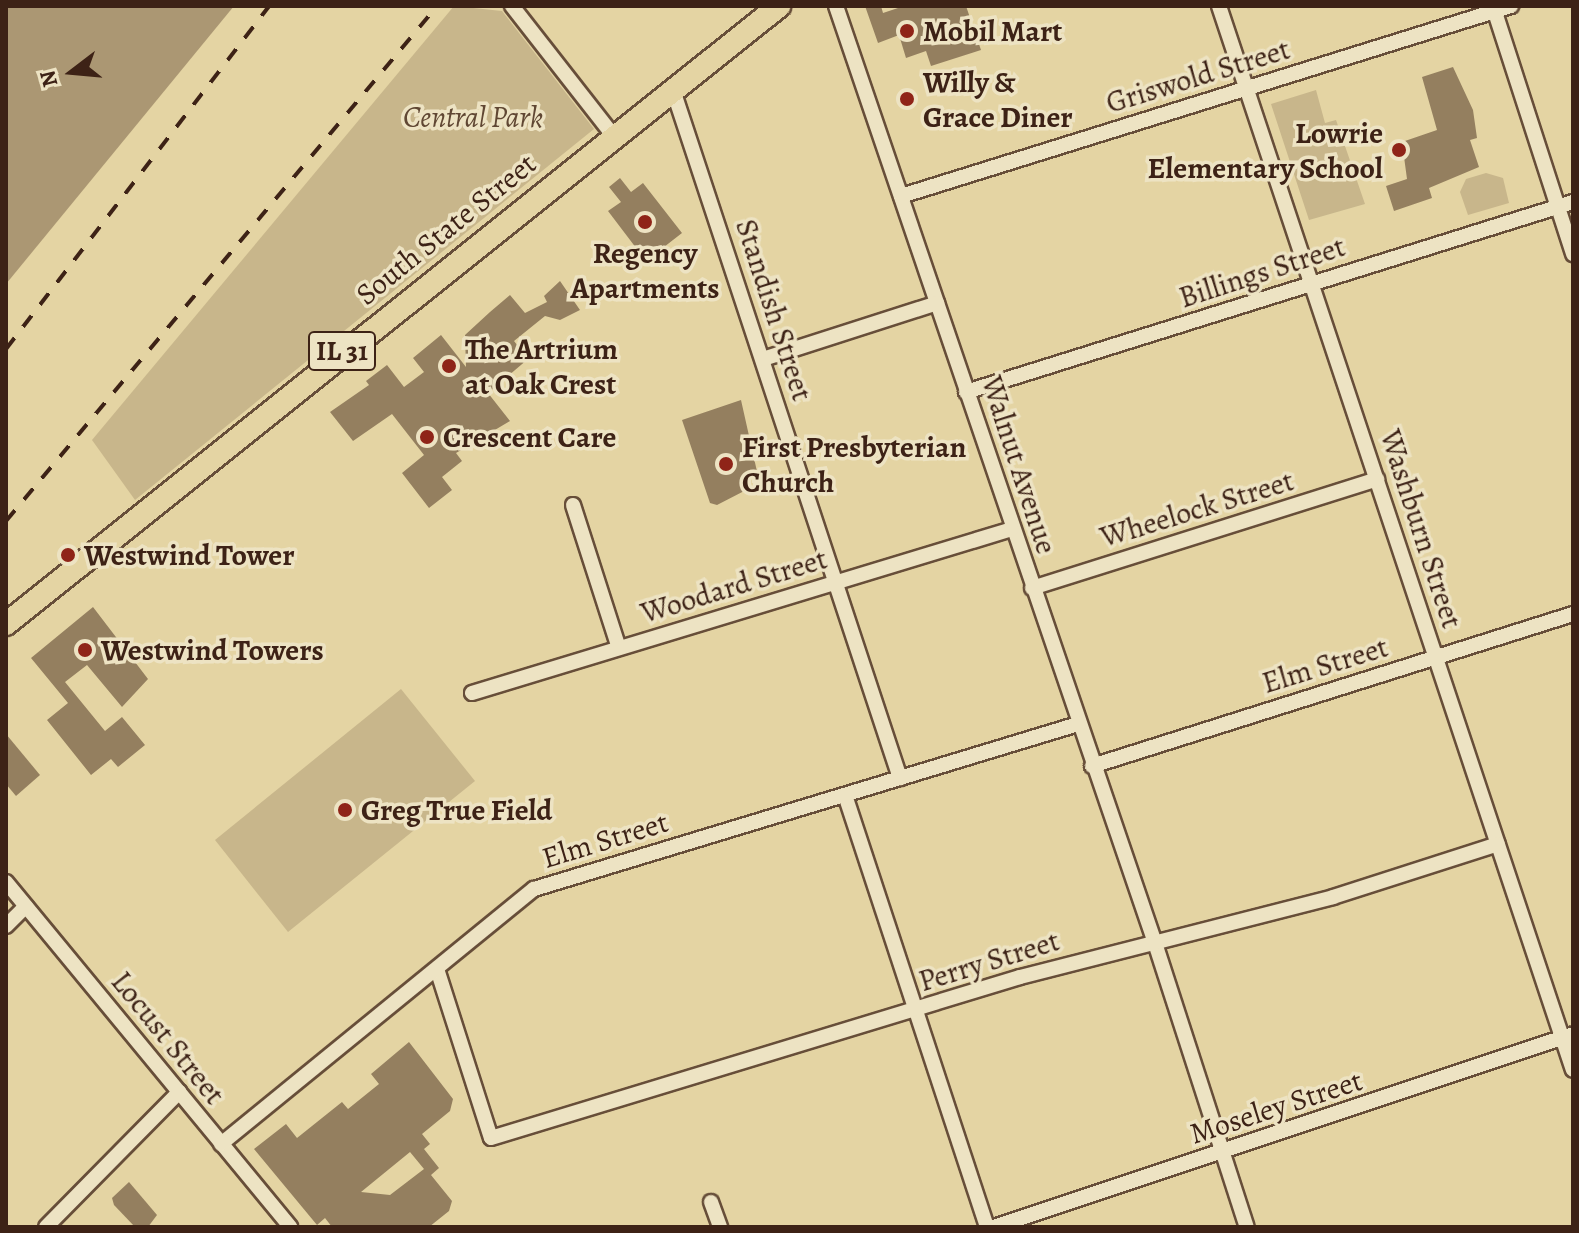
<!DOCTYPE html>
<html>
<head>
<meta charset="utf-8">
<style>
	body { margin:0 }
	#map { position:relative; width:1579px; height:1233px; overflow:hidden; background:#e4d4a3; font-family:Alegreya,serif }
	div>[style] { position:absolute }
	.green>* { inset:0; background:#c8b68b }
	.water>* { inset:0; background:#ab9773 }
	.building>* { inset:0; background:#947f5f }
	.roads { filter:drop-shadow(2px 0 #674e39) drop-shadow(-2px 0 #674e39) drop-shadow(0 2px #674e39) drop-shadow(0 -2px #674e39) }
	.minor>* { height:14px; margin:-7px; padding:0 7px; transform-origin:7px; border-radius:7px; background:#ede3c3 }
	.primary>* { height:22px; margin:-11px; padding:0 11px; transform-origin:11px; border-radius:11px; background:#e4d4a3 }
	.rail>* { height:4px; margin-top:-2px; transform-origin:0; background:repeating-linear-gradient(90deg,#3d2216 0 14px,transparent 0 28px) }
	.dots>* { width:22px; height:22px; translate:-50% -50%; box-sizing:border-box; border:4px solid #ede3c3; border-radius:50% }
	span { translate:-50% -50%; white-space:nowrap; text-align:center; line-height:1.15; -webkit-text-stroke:7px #ede3c3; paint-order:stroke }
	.shield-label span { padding:2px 6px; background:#ede3c3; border:2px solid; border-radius:6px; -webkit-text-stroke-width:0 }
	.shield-label { font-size:28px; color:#3d2216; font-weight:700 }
	.poi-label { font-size:30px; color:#3d2216; font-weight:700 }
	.left { translate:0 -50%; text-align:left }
	.right { translate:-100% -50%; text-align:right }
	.street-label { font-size:30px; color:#3d2216 }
	.park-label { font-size:30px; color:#604733; font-style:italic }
	.frame { position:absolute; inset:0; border:8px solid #3d2216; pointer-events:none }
	.north { position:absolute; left:32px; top:32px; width:80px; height:80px; -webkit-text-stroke:6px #ede3c3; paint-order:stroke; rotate:254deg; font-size:22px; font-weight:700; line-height:32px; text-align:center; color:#3d2216 }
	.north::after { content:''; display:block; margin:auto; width:28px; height:36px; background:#3d2216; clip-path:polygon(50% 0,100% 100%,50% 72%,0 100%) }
</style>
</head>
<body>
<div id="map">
	<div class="green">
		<div style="clip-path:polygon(454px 6px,502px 11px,594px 129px,135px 500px,92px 440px)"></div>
		<div style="clip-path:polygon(1316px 90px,1325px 123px,1336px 120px,1365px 204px,1309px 220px,1271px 104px)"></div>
		<div style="clip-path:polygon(1486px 173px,1503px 178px,1509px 203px,1468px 215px,1460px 192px,1466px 179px)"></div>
		<div style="clip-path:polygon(401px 689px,475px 781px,288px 932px,215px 840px)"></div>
	</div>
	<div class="water">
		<div style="clip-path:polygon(6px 6px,234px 6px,6px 284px)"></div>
	</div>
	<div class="building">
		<div style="clip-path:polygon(865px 6px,881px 6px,883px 13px,904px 6px,966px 6px,981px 50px,931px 66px,926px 51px,906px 58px,899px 35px,878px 43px)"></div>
		<div style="clip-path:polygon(1453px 67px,1473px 110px,1477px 138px,1470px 140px,1479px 167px,1429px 188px,1432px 198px,1394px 211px,1386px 186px,1407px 179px,1402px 142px,1437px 130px,1422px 77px)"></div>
		<div style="clip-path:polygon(620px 178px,631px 192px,643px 183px,682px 233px,646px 261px,608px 211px,621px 202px,609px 187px)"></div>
		<div style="clip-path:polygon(560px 281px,580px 310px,560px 320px,545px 316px,514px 341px,528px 359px,488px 393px,510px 421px,456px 453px,462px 461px,442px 477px,452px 490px,429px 508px,402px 473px,424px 455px,392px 414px,353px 441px,330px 412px,369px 385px,366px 381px,387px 365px,404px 387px,424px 372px,413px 358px,441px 335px,466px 367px,465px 335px,490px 312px,510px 295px,525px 313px,547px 302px,544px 296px)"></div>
		<div style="clip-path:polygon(741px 400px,758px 476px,747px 479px,750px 488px,717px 505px,710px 503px,682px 420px)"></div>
		<div style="clip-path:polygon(93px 607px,148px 679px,122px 707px,87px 665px,65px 682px,105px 731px,122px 717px,145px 745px,118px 767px,111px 759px,91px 775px,47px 720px,68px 703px,31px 658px)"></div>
		<div style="clip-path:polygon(6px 734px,40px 775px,16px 796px,6px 784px)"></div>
		<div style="clip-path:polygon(evenodd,409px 1042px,453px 1099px,450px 1111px,422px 1134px,430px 1144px,424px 1149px,439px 1168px,431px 1175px,452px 1201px,449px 1211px,429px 1227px,332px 1227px,325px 1218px,317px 1225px,254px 1149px,286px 1124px,297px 1138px,342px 1102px,348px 1109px,379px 1084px,371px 1074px,409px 1042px,410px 1152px,424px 1169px,390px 1195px,361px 1192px,410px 1152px)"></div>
		<div style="clip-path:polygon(129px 1182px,157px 1215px,148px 1227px,135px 1227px,114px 1205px,112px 1198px)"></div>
	</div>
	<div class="roads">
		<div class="minor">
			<div style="left:512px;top:6px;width:162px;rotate:52deg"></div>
			<div style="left:836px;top:6px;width:987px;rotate:71.2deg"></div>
			<div style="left:1219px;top:6px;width:1121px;rotate:71.6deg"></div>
			<div style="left:1493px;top:6px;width:261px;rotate:72.1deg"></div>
			<div style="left:672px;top:87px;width:728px;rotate:71.74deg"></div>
			<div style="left:901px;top:196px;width:639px;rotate:-17.3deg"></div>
			<div style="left:763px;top:359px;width:183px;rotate:-17.8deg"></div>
			<div style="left:966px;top:392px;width:636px;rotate:-17.38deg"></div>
			<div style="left:573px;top:505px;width:150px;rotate:72.2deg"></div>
			<div style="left:1032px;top:588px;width:362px;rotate:-17.5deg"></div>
			<div style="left:472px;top:693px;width:564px;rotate:-16.89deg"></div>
			<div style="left:1092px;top:766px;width:504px;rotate:-17.54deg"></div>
			<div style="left:845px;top:795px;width:455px;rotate:71.8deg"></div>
			<div style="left:6px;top:882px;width:447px;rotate:50.5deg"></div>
			<div style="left:6px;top:926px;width:28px;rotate:-45deg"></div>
			<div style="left:1156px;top:946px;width:295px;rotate:72.1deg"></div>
			<div style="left:437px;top:969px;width:177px;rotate:72.3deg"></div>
			<div style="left:491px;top:1138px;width:553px;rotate:-16.93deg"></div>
			<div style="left:1020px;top:977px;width:323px;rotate:-14.3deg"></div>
			<div style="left:1333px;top:897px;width:173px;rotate:-17.8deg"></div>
			<div style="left:221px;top:1144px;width:404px;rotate:-39.2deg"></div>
			<div style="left:534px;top:889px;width:568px;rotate:-16.87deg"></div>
			<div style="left:711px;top:1202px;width:27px;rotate:70deg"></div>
			<div style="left:46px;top:1227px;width:190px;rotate:-45.4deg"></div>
			<div style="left:994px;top:1227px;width:610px;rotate:-18.43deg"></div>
		</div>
		<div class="primary">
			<div style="left:6px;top:624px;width:990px;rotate:-38.64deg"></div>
		</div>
	</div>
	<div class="rail">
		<div style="left:6px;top:349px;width:432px;rotate:-52.5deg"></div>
		<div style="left:6px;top:521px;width:672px;rotate:-50.07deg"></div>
	</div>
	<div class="dots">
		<div style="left:907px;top:31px;background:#8f2418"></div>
		<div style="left:907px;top:99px;background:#8f2418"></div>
		<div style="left:1399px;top:150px;background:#8f2418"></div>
		<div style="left:645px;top:222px;background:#8f2418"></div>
		<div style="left:449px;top:366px;background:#8f2418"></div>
		<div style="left:427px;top:437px;background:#8f2418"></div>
		<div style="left:726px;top:464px;background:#8f2418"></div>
		<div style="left:68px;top:555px;background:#8f2418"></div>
		<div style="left:85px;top:650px;background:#8f2418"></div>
		<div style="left:345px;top:810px;background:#8f2418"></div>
	</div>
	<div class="shield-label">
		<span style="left:342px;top:351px">IL 31</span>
	</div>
	<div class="poi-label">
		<span class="left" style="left:923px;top:31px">Mobil Mart</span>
		<span class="left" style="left:923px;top:99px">Willy &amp;<br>Grace Diner</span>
		<span class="right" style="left:1383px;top:150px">Lowrie<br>Elementary School</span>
		<span style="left:645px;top:270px">Regency<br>Apartments</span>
		<span class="left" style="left:465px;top:366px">The Artrium<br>at Oak Crest</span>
		<span class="left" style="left:443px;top:437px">Crescent Care</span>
		<span class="left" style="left:742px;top:464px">First Presbyterian<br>Church</span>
		<span class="left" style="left:84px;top:555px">Westwind Tower</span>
		<span class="left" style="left:101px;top:650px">Westwind Towers</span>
		<span class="left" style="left:361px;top:810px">Greg True Field</span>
	</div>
	<div class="street-label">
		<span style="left:1198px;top:76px;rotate:-17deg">Griswold Street</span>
		<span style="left:446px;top:229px;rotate:-39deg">South State Street</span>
		<span style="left:1262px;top:272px;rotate:-18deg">Billings Street</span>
		<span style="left:774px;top:310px;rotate:72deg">Standish Street</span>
		<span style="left:1019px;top:465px;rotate:72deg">Walnut Avenue</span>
		<span style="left:1197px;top:509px;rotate:-17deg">Wheelock Street</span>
		<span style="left:1421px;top:529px;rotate:72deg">Washburn Street</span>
		<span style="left:734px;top:586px;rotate:-17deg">Woodard Street</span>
		<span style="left:1325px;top:665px;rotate:-17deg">Elm Street</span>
		<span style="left:605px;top:840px;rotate:-17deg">Elm Street</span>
		<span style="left:989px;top:961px;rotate:-17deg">Perry Street</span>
		<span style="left:168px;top:1038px;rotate:51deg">Locust Street</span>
		<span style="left:1276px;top:1107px;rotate:-18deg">Moseley Street</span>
	</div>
	<div class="park-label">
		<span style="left:473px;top:117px">Central Park</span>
	</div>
	<div class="frame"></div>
	<div class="north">N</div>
</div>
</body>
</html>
